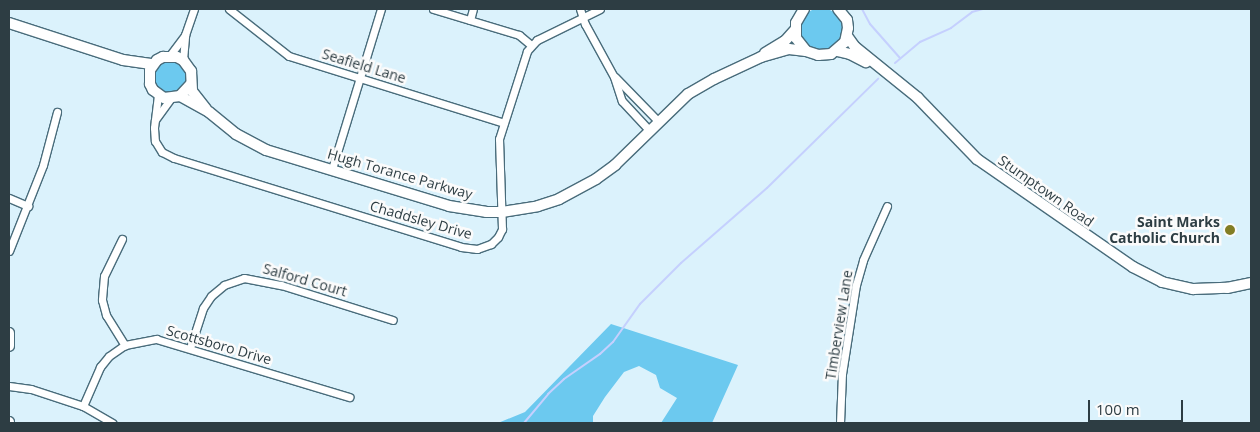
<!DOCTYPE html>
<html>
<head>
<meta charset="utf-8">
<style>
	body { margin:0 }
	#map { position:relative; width:1260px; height:432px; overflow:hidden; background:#dbf2fc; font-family:"Open Sans",sans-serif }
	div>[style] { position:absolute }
	.green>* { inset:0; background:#6cc9ef }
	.round { border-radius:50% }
	.stream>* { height:2px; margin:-1px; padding:0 1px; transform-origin:1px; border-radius:1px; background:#c5d0fe }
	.roads { filter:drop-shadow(1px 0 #496c7b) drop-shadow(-1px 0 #496c7b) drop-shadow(0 1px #496c7b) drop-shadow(0 -1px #496c7b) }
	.street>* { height:7px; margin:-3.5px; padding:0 3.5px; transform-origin:3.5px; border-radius:3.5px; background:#fff }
	.secondary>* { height:10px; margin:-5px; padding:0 5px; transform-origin:5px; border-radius:5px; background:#fff }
	.dots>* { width:14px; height:14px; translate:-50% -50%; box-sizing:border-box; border:2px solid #fbfbfb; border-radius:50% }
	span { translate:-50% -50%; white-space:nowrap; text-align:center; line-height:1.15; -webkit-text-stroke:5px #fbfbfb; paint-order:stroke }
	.street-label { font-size:14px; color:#2d3d43 }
	.poi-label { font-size:14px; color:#2d3d43; font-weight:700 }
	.right { translate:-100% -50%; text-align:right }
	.frame { position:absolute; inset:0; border:10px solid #2d3d43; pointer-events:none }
	.scale { position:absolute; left:1088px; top:400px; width:95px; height:22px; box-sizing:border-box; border:2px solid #2d3d43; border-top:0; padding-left:6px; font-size:15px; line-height:18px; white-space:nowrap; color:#2d3d43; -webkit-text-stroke:4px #fbfbfb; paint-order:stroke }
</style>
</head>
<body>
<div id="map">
	<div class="green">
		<div class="round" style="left:800px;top:8px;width:42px;height:42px"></div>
		<div class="round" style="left:154px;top:61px;width:32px;height:32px"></div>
		<div style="clip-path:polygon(611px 324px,738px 365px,712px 423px,661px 423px,677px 398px,660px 388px,656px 375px,639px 366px,624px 372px,605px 397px,593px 416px,593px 423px,498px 423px,525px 412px)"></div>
	</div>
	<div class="stream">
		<div style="left:862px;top:9px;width:17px;rotate:62deg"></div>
		<div style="left:870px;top:24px;width:45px;rotate:48.6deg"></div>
		<div style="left:895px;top:63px;width:33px;rotate:-40deg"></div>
		<div style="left:920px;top:42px;width:34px;rotate:-24deg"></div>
		<div style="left:951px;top:28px;width:26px;rotate:-37deg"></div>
		<div style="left:972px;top:12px;width:11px;rotate:-15deg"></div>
		<div style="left:524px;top:423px;width:38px;rotate:-50deg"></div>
		<div style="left:548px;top:394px;width:22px;rotate:-43deg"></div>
		<div style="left:564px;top:379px;width:44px;rotate:-34.8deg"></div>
		<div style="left:600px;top:354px;width:18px;rotate:-43deg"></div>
		<div style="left:613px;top:342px;width:47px;rotate:-54.6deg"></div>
		<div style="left:640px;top:304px;width:58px;rotate:-45deg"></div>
		<div style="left:681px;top:263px;width:114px;rotate:-41.1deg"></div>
		<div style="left:767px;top:188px;width:156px;rotate:-44.5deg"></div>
	</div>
	<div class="roads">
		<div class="street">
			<div style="left:229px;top:9px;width:76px;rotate:38.1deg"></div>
			<div style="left:289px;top:56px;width:225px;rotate:17.3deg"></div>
			<div style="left:433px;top:9px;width:90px;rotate:16.8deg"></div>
			<div style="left:519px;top:35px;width:16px;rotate:40deg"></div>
			<div style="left:580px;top:9px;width:16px;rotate:72deg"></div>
			<div style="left:585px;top:24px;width:60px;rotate:61.3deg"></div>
			<div style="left:614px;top:77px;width:25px;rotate:72deg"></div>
			<div style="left:622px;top:101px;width:40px;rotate:47deg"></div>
			<div style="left:470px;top:20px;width:11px;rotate:-75deg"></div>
			<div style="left:170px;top:55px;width:25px;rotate:-53deg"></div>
			<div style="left:185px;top:35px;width:28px;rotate:-71deg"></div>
			<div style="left:183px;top:60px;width:25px;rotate:-85deg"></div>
			<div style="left:615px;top:77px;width:62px;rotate:45.7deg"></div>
			<div style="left:158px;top:95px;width:33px;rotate:97deg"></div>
			<div style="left:154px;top:128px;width:13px;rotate:86deg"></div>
			<div style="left:155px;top:141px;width:13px;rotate:58deg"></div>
			<div style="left:162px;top:152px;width:13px;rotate:27deg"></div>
			<div style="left:174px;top:158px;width:300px;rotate:17.2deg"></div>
			<div style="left:461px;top:247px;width:16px;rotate:7deg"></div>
			<div style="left:477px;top:249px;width:15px;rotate:-20deg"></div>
			<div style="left:491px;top:244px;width:10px;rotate:-45deg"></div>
			<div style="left:498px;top:237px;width:9px;rotate:-63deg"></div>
			<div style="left:502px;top:229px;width:90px;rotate:-91.9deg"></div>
			<div style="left:499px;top:139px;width:92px;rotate:-72.3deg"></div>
			<div style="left:527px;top:51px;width:15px;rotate:-48deg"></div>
			<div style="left:537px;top:40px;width:70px;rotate:-26.2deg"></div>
			<div style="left:155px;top:120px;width:26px;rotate:-54deg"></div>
			<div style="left:332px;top:169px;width:167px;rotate:-73deg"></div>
			<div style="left:9px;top:198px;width:21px;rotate:23deg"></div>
			<div style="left:122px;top:239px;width:41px;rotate:115.9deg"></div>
			<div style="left:104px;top:276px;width:24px;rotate:95deg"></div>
			<div style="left:102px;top:300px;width:16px;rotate:75deg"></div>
			<div style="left:106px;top:315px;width:36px;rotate:58deg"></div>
			<div style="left:9px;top:251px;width:92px;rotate:-68.4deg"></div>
			<div style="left:43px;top:165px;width:55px;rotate:-75.2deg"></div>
			<div style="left:190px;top:348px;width:42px;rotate:-72deg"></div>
			<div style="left:203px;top:308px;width:14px;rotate:-56deg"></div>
			<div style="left:211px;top:296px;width:17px;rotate:-40deg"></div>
			<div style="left:224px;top:285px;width:21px;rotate:-19deg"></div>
			<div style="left:244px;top:278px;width:38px;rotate:11deg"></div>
			<div style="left:281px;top:285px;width:117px;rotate:17.4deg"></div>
			<div style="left:9px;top:386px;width:22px;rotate:8deg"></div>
			<div style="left:31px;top:389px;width:55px;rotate:18.1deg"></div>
			<div style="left:83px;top:406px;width:34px;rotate:30deg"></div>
			<div style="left:83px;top:406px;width:43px;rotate:-66.4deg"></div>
			<div style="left:100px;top:367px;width:14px;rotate:-51deg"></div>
			<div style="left:109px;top:356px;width:19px;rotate:-35deg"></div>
			<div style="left:125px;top:345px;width:32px;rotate:-11deg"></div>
			<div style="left:156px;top:339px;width:202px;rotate:16.7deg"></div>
			<div style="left:840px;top:423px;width:49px;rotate:-87.7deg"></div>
			<div style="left:842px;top:374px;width:90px;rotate:-81.1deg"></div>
			<div style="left:856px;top:285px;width:26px;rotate:-74deg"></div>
			<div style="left:863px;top:260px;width:59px;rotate:-66deg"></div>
		</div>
		<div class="secondary">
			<div style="left:804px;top:9px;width:16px;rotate:120deg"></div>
			<div style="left:796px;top:23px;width:15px;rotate:90deg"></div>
			<div style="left:796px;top:38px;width:16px;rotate:52deg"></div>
			<div style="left:806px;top:51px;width:13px;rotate:18deg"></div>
			<div style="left:818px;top:55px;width:13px;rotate:-4deg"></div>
			<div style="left:831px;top:54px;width:18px;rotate:-41deg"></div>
			<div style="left:845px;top:42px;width:14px;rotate:-78deg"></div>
			<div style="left:848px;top:28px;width:8px;rotate:-97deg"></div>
			<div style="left:847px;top:20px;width:14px;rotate:-129deg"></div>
			<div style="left:9px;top:23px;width:120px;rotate:18deg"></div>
			<div style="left:123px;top:60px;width:30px;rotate:8deg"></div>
			<div style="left:847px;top:36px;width:14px;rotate:54deg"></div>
			<div style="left:855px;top:47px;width:81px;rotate:39deg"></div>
			<div style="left:918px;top:98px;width:85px;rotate:46deg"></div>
			<div style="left:977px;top:159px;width:190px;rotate:34.7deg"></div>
			<div style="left:1133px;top:267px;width:33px;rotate:27deg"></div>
			<div style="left:1162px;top:282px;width:32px;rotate:13deg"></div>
			<div style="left:1193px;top:289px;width:34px;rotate:-2deg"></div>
			<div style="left:1227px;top:288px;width:25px;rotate:-12deg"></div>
			<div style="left:837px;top:51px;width:13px;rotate:13deg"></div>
			<div style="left:850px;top:54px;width:18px;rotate:27deg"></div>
			<div style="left:765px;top:53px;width:23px;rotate:-31deg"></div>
			<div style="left:785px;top:41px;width:15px;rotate:-48deg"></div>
			<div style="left:191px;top:84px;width:16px;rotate:133deg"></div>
			<div style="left:180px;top:96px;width:16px;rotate:173deg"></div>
			<div style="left:164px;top:98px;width:14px;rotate:-144deg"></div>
			<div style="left:153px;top:90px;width:7px;rotate:-117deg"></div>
			<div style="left:150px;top:84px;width:14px;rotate:-90deg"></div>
			<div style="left:150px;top:70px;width:12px;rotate:-55deg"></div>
			<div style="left:157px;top:60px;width:7px;rotate:-27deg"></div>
			<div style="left:163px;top:57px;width:14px"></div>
			<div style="left:177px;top:57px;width:7px;rotate:27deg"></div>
			<div style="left:183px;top:60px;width:14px;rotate:54deg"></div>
			<div style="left:191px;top:71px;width:20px;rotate:87deg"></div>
			<div style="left:192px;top:91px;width:23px;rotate:52deg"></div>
			<div style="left:180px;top:96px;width:33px;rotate:29deg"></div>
			<div style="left:209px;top:112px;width:35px;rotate:39deg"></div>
			<div style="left:236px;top:134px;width:34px;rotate:28deg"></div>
			<div style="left:266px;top:150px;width:191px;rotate:17deg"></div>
			<div style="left:449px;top:206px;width:37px;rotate:9deg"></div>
			<div style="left:486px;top:212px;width:16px"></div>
			<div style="left:502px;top:212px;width:36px;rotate:-9deg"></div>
			<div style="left:538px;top:206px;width:22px;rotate:-18deg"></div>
			<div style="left:559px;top:199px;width:42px;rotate:-28.4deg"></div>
			<div style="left:596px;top:179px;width:24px;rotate:-36deg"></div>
			<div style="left:615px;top:165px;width:102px;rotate:-44.2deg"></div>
			<div style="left:688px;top:94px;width:30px;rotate:-30deg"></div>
			<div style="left:714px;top:79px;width:52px;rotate:-25.1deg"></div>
			<div style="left:761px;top:57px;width:29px;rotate:-16deg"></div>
			<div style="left:789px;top:49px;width:17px;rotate:7deg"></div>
			<div style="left:9px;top:333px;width:13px;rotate:90deg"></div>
			<div style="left:9px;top:422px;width:1px;rotate:90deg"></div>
		</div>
	</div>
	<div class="dots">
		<div style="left:1230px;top:230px;background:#837e25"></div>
	</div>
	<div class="street-label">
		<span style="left:364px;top:66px;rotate:17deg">Seafield Lane</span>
		<span style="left:400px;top:174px;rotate:16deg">Hugh Torance Parkway</span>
		<span style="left:1046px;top:191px;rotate:35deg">Stumptown Road</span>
		<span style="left:421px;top:220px;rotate:16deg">Chaddsley Drive</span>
		<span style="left:305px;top:280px;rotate:16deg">Salford Court</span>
		<span style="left:839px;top:325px;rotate:-81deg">Timberview Lane</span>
		<span style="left:219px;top:345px;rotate:16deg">Scottsboro Drive</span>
	</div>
	<div class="poi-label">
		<span class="right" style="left:1220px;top:230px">Saint Marks<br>Catholic Church</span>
	</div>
	<div class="frame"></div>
	<div class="scale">100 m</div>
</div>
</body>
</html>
